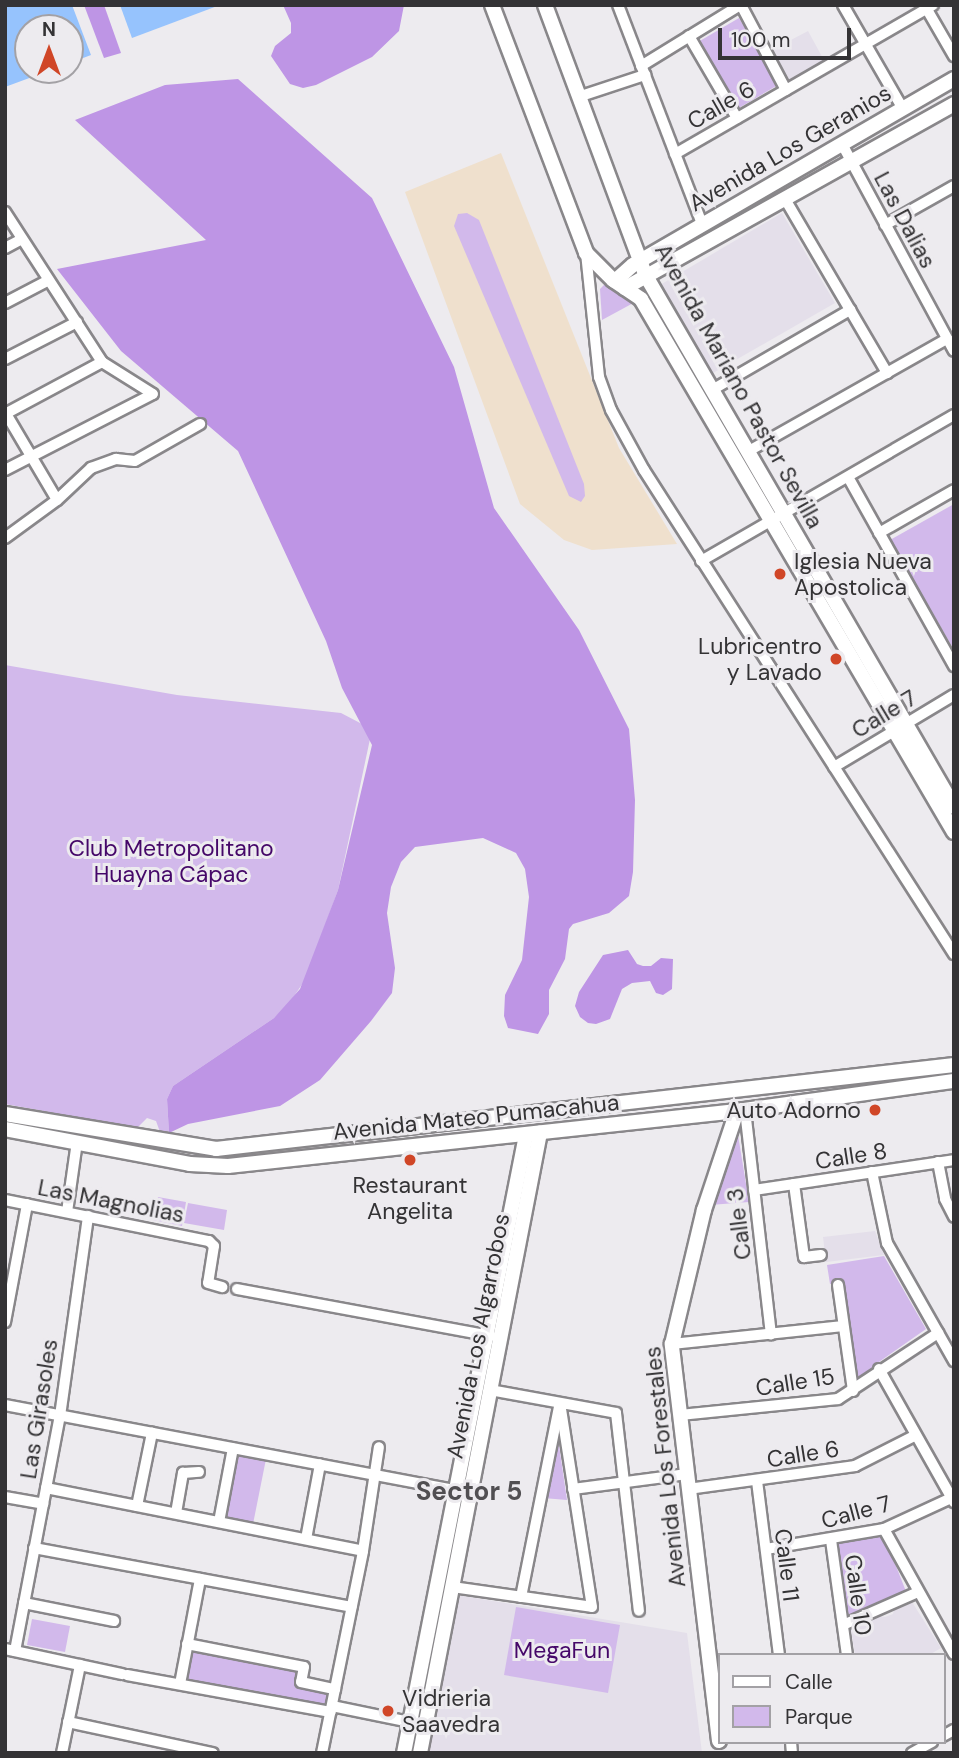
<!DOCTYPE html>
<html>
<head>
<meta charset="utf-8">
<style>
	body { margin:0 }
	#map { position:relative; width:959px; height:1758px; overflow:hidden; background:#edebef; font-family:"DM Sans",sans-serif }
	div>[style] { position:absolute }
	.built>* { inset:0; background:#e4dfea }
	.industrial>* { inset:0; background:#efe0cd }
	.green>* { inset:0; background:#d2b9eb }
	.forest>* { inset:0; background:#be95e5 }
	.water>* { inset:0; background:#96c3fd }
	.roads { filter:drop-shadow(2px 0 #89878a) drop-shadow(-2px 0 #89878a) drop-shadow(0 2px #89878a) drop-shadow(0 -2px #89878a) }
	.street>* { height:10px; margin:-5px; padding:0 5px; transform-origin:5px; border-radius:5px; background:#fff }
	.secondary>* { height:14px; margin:-7px; padding:0 7px; transform-origin:7px; border-radius:7px; background:#fff }
	.dots>* { width:19px; height:19px; translate:-50% -50%; box-sizing:border-box; border:4px solid #edebef; border-radius:50% }
	span { translate:-50% -50%; white-space:nowrap; text-align:center; line-height:1.15; -webkit-text-stroke:6px #edebef; paint-order:stroke }
	.street-label { font-size:23px; color:#343335 }
	.poi-label { font-size:23px; color:#343335 }
	.left { translate:0 -50%; text-align:left }
	.right { translate:-100% -50%; text-align:right }
	.park-label { font-size:23px; color:#450769 }
	.quarter-label { font-size:26px; color:#514f52; font-weight:700 }
	.frame { position:absolute; inset:0; border:7px solid #343335; pointer-events:none }
	.legend { position:absolute; left:718px; top:1653px; width:228px; height:91px; box-sizing:border-box; background:#edebef; border:2px solid #a3a1a5; margin:0; padding:9px 12px; list-style:none; font-size:21px; color:#343335 }
	.legend li { display:flex; align-items:center; gap:14px; height:35px }
	.legend b { width:35px; border:2px solid #a3a1a5 }
	.north { position:absolute; left:14px; top:14px; width:70px; height:70px; box-sizing:border-box; background:#edebef; border:2px solid #a3a1a5; border-radius:50%; rotate:0deg; font-size:19px; font-weight:700; line-height:28px; text-align:center; color:#343335 }
	.north::after { content:''; display:block; margin:auto; width:24px; height:32px; background:#d04627; clip-path:polygon(50% 0,100% 100%,50% 72%,0 100%) }
	.scale { position:absolute; left:718px; top:28px; width:133px; height:32px; box-sizing:border-box; border:4px solid #343335; border-top:0; padding-left:9px; font-size:21px; line-height:24px; white-space:nowrap; color:#343335; -webkit-text-stroke:5px #edebef; paint-order:stroke }
</style>
</head>
<body>
<div id="map">
	<div class="built">
		<div style="clip-path:polygon(808px 31px,825px 62px,787px 82px,770px 51px)"></div>
		<div style="clip-path:polygon(782px 213px,835px 303px,713px 373px,660px 285px)"></div>
		<div style="clip-path:polygon(875px 1231px,884px 1255px,826px 1262px,823px 1237px)"></div>
		<div style="clip-path:polygon(457px 1595px,687px 1633px,702px 1753px,427px 1753px)"></div>
		<div style="clip-path:polygon(912px 1602px,941px 1648px,929px 1655px,855px 1655px,851px 1629px,880px 1616px,885px 1617px,893px 1614px,894px 1609px)"></div>
	</div>
	<div class="industrial">
		<div style="clip-path:polygon(501px 153px,619px 448px,677px 544px,592px 550px,564px 540px,520px 504px,405px 192px)"></div>
	</div>
	<div class="green">
		<div style="clip-path:polygon(739px 18px,778px 85px,737px 109px,698px 42px)"></div>
		<div style="clip-path:polygon(467px 213px,479px 220px,584px 484px,585px 496px,581px 502px,569px 496px,454px 226px,458px 214px)"></div>
		<div style="clip-path:polygon(606px 283px,637px 301px,602px 320px,600px 289px)"></div>
		<div style="clip-path:polygon(954px 504px,954px 650px,890px 540px)"></div>
		<div style="clip-path:polygon(5px 665px,177px 695px,341px 713px,362px 724px,370px 739px,338px 890px,305px 980px,288px 1005px,274px 1018px,173px 1086px,167px 1099px,169px 1133px,160px 1132px,156px 1121px,147px 1118px,137px 1128px,5px 1104px)"></div>
		<div style="clip-path:polygon(738px 1135px,749px 1202px,710px 1205px,733px 1137px)"></div>
		<div style="clip-path:polygon(158px 1197px,186px 1202px,182px 1226px,153px 1220px)"></div>
		<div style="clip-path:polygon(188px 1203px,227px 1210px,224px 1230px,184px 1223px)"></div>
		<div style="clip-path:polygon(884px 1256px,926px 1329px,876px 1364px,872px 1376px,857px 1383px,842px 1283px,830px 1284px,827px 1265px)"></div>
		<div style="clip-path:polygon(557px 1432px,567px 1500px,543px 1498px)"></div>
		<div style="clip-path:polygon(234px 1452px,266px 1459px,253px 1524px,220px 1517px)"></div>
		<div style="clip-path:polygon(883px 1533px,907px 1594px,852px 1618px,849px 1617px,836px 1546px,838px 1542px)"></div>
		<div style="clip-path:polygon(516px 1607px,620px 1625px,608px 1693px,504px 1675px)"></div>
		<div style="clip-path:polygon(32px 1619px,70px 1626px,65px 1652px,27px 1645px)"></div>
		<div style="clip-path:polygon(192px 1647px,299px 1668px,296px 1683px,332px 1691px,328px 1709px,185px 1680px)"></div>
	</div>
	<div class="forest">
		<div style="clip-path:polygon(84px 5px,104px 5px,121px 53px,104px 58px)"></div>
		<div style="clip-path:polygon(283px 5px,404px 5px,399px 31px,372px 57px,316px 85px,303px 88px,290px 84px,271px 56px,275px 46px,291px 33px,291px 23px)"></div>
		<div style="clip-path:polygon(238px 79px,372px 198px,454px 367px,494px 508px,579px 630px,629px 729px,635px 800px,633px 872px,629px 896px,609px 913px,573px 924px,569px 929px,565px 959px,549px 990px,549px 1014px,538px 1034px,508px 1028px,504px 1016px,505px 995px,522px 960px,529px 897px,525px 869px,516px 853px,483px 838px,415px 847px,401px 862px,391px 887px,387px 913px,395px 968px,392px 993px,371px 1021px,320px 1080px,280px 1106px,188px 1124px,169px 1133px,167px 1099px,173px 1086px,274px 1018px,300px 989px,338px 890px,372px 745px,342px 688px,326px 641px,238px 451px,121px 351px,57px 269px,206px 240px,75px 120px,165px 85px)"></div>
		<div style="clip-path:polygon(628px 950px,637px 964px,643px 966px,651px 966px,661px 958px,673px 959px,672px 989px,663px 995px,656px 993px,650px 981px,632px 983px,622px 989px,610px 1019px,596px 1024px,588px 1023px,580px 1017px,575px 1006px,579px 992px,603px 955px)"></div>
	</div>
	<div class="water">
		<div style="clip-path:polygon(5px 5px,72px 5px,91px 55px,70px 63px,70px 28px,28px 28px,28px 70px,51px 70px,5px 87px)"></div>
		<div style="clip-path:polygon(120px 5px,220px 5px,132px 38px)"></div>
	</div>
	<div class="roads">
		<div class="street">
			<div style="left:618px;top:5px;width:235px;rotate:69deg"></div>
			<div style="left:741px;top:5px;width:96px;rotate:62.1deg"></div>
			<div style="left:843px;top:5px;width:120px;rotate:60deg"></div>
			<div style="left:925px;top:6px;width:58px;rotate:59.9deg"></div>
			<div style="left:689px;top:36px;width:95px;rotate:59.7deg"></div>
			<div style="left:641px;top:66px;width:116px;rotate:-31.6deg"></div>
			<div style="left:578px;top:97px;width:71px;rotate:-18.2deg"></div>
			<div style="left:842px;top:144px;width:235px;rotate:61.6deg"></div>
			<div style="left:675px;top:154px;width:298px;rotate:-30deg"></div>
			<div style="left:785px;top:199px;width:202px;rotate:59.6deg"></div>
			<div style="left:5px;top:212px;width:179px;rotate:57.1deg"></div>
			<div style="left:102px;top:362px;width:60px;rotate:32.1deg"></div>
			<div style="left:885px;top:225px;width:79px;rotate:-29.5deg"></div>
			<div style="left:5px;top:248px;width:19px;rotate:-28deg"></div>
			<div style="left:586px;top:253px;width:125px;rotate:84deg"></div>
			<div style="left:599px;top:377px;width:35px;rotate:70deg"></div>
			<div style="left:611px;top:410px;width:68px;rotate:61.2deg"></div>
			<div style="left:644px;top:470px;width:575px;rotate:57.36deg"></div>
			<div style="left:5px;top:303px;width:47px;rotate:-27.6deg"></div>
			<div style="left:5px;top:359px;width:81px;rotate:-27.2deg"></div>
			<div style="left:712px;top:390px;width:160px;rotate:-30.1deg"></div>
			<div style="left:5px;top:412px;width:102px;rotate:59.4deg"></div>
			<div style="left:5px;top:414px;width:110px;rotate:-28.2deg"></div>
			<div style="left:747px;top:452px;width:230px;rotate:-29.5deg"></div>
			<div style="left:5px;top:470px;width:166px;rotate:-27.2deg"></div>
			<div style="left:848px;top:477px;width:217px;rotate:60.7deg"></div>
			<div style="left:879px;top:533px;width:86px;rotate:-29.8deg"></div>
			<div style="left:5px;top:538px;width:64px;rotate:-36.2deg"></div>
			<div style="left:57px;top:500px;width:47px;rotate:-43.3deg"></div>
			<div style="left:91px;top:468px;width:27px;rotate:-20deg"></div>
			<div style="left:116px;top:459px;width:19px;rotate:6deg"></div>
			<div style="left:135px;top:461px;width:75px;rotate:-29.6deg"></div>
			<div style="left:701px;top:561px;width:292px;rotate:-30deg"></div>
			<div style="left:834px;top:767px;width:140px;rotate:-31deg"></div>
			<div style="left:745px;top:1110px;width:226px;rotate:83.4deg"></div>
			<div style="left:938px;top:1162px;width:38px;rotate:79deg"></div>
			<div style="left:945px;top:1199px;width:20px;rotate:63deg"></div>
			<div style="left:872px;top:1172px;width:73px;rotate:78.1deg"></div>
			<div style="left:887px;top:1243px;width:136px;rotate:60.4deg"></div>
			<div style="left:794px;top:1184px;width:74px;rotate:82.2deg"></div>
			<div style="left:804px;top:1257px;width:17px;rotate:-7deg"></div>
			<div style="left:754px;top:1190px;width:202px;rotate:-8.5deg"></div>
			<div style="left:5px;top:1200px;width:208px;rotate:11.4deg"></div>
			<div style="left:209px;top:1241px;width:7px;rotate:45deg"></div>
			<div style="left:214px;top:1246px;width:37px;rotate:99deg"></div>
			<div style="left:208px;top:1283px;width:15px;rotate:16deg"></div>
			<div style="left:67px;top:1212px;width:71px;rotate:-81.9deg"></div>
			<div style="left:838px;top:1285px;width:107px;rotate:81.9deg"></div>
			<div style="left:237px;top:1289px;width:258px;rotate:10.5deg"></div>
			<div style="left:5px;top:1322px;width:120px;rotate:-79.4deg"></div>
			<div style="left:672px;top:1344px;width:172px;rotate:-6deg"></div>
			<div style="left:879px;top:1369px;width:153px;rotate:60.6deg"></div>
			<div style="left:490px;top:1390px;width:128px;rotate:10.3deg"></div>
			<div style="left:616px;top:1413px;width:199px;rotate:83.4deg"></div>
			<div style="left:5px;top:1405px;width:465px;rotate:10.7deg"></div>
			<div style="left:680px;top:1415px;width:159px;rotate:-5.8deg"></div>
			<div style="left:838px;top:1399px;width:120px;rotate:-33.4deg"></div>
			<div style="left:757px;top:1481px;width:175px;rotate:82.8deg"></div>
			<div style="left:46px;top:1488px;width:323px;rotate:11.2deg"></div>
			<div style="left:573px;top:1489px;width:115px;rotate:-7.5deg"></div>
			<div style="left:688px;top:1489px;width:169px;rotate:-7.8deg"></div>
			<div style="left:855px;top:1466px;width:68px;rotate:-26.9deg"></div>
			<div style="left:5px;top:1497px;width:39px;rotate:10deg"></div>
			<div style="left:137px;top:1506px;width:75px;rotate:-78.4deg"></div>
			<div style="left:176px;top:1513px;width:41px;rotate:-80.1deg"></div>
			<div style="left:183px;top:1473px;width:16px;rotate:-4deg"></div>
			<div style="left:219px;top:1522px;width:75px;rotate:-79.3deg"></div>
			<div style="left:884px;top:1529px;width:143px;rotate:60.8deg"></div>
			<div style="left:306px;top:1539px;width:76px;rotate:-79.4deg"></div>
			<div style="left:831px;top:1540px;width:116px;rotate:82.1deg"></div>
			<div style="left:34px;top:1548px;width:323px;rotate:10.5deg"></div>
			<div style="left:766px;top:1549px;width:120px;rotate:-9.6deg"></div>
			<div style="left:884px;top:1529px;width:74px;rotate:-24.8deg"></div>
			<div style="left:452px;top:1587px;width:141px;rotate:8.1deg"></div>
			<div style="left:592px;top:1607px;width:206px;rotate:-98.9deg"></div>
			<div style="left:521px;top:1597px;width:194px;rotate:-78.7deg"></div>
			<div style="left:24px;top:1603px;width:92px;rotate:11.3deg"></div>
			<div style="left:843px;top:1625px;width:82px;rotate:-23.7deg"></div>
			<div style="left:187px;top:1644px;width:119px;rotate:11.1deg"></div>
			<div style="left:304px;top:1667px;width:15px;rotate:101deg"></div>
			<div style="left:301px;top:1682px;width:35px;rotate:12deg"></div>
			<div style="left:5px;top:1649px;width:120px;rotate:12.1deg"></div>
			<div style="left:15px;top:1651px;width:239px;rotate:-79.2deg"></div>
			<div style="left:60px;top:1416px;width:202px;rotate:-82deg"></div>
			<div style="left:127px;top:1675px;width:207px;rotate:10.3deg"></div>
			<div style="left:180px;top:1684px;width:107px;rotate:-79.2deg"></div>
			<div style="left:332px;top:1706px;width:80px;rotate:11.6deg"></div>
			<div style="left:68px;top:1722px;width:148px;rotate:12.1deg"></div>
			<div style="left:943px;top:1736px;width:13px;rotate:-29deg"></div>
			<div style="left:791px;top:1742px;width:11px;rotate:85deg"></div>
			<div style="left:62px;top:1753px;width:90px;rotate:-78.4deg"></div>
			<div style="left:322px;top:1753px;width:206px;rotate:-78.5deg"></div>
			<div style="left:363px;top:1551px;width:105px;rotate:-81.3deg"></div>
			<div style="left:912px;top:1753px;width:23px;rotate:-29deg"></div>
		</div>
		<div class="secondary">
			<div style="left:492px;top:5px;width:265px;rotate:69.2deg"></div>
			<div style="left:586px;top:253px;width:38px;rotate:45deg"></div>
			<div style="left:613px;top:280px;width:34px;rotate:34deg"></div>
			<div style="left:641px;top:299px;width:618px;rotate:59.58deg"></div>
			<div style="left:545px;top:5px;width:289px;rotate:69.6deg"></div>
			<div style="left:646px;top:276px;width:614px;rotate:59.88deg"></div>
			<div style="left:615px;top:281px;width:24px;rotate:-42deg"></div>
			<div style="left:633px;top:265px;width:371px;rotate:-30.1deg"></div>
			<div style="left:625px;top:288px;width:377px;rotate:-29.2deg"></div>
			<div style="left:5px;top:1114px;width:214px;rotate:9.4deg"></div>
			<div style="left:216px;top:1149px;width:743px;rotate:-6.49deg"></div>
			<div style="left:5px;top:1129px;width:188px;rotate:10.7deg"></div>
			<div style="left:190px;top:1164px;width:38px;rotate:3deg"></div>
			<div style="left:228px;top:1166px;width:512px;rotate:-6.17deg"></div>
			<div style="left:737px;top:1111px;width:219px;rotate:-7.9deg"></div>
			<div style="left:719px;top:1741px;width:400px;rotate:-96.8deg"></div>
			<div style="left:672px;top:1344px;width:138px;rotate:-76.6deg"></div>
			<div style="left:704px;top:1210px;width:104px;rotate:-71.6deg"></div>
			<div style="left:404px;top:1753px;width:630px;rotate:-78.83deg"></div>
			<div style="left:420px;top:1753px;width:632px;rotate:-79.05deg"></div>
		</div>
	</div>
	<div class="dots">
		<div style="left:780px;top:574px;background:#d04627"></div>
		<div style="left:836px;top:659px;background:#d04627"></div>
		<div style="left:875px;top:1110px;background:#d04627"></div>
		<div style="left:410px;top:1160px;background:#d04627"></div>
		<div style="left:388px;top:1711px;background:#d04627"></div>
	</div>
	<div class="street-label">
		<span style="left:721px;top:105px;rotate:-30deg">Calle 6</span>
		<span style="left:790px;top:148px;rotate:-30deg">Avenida Los Geranios</span>
		<span style="left:905px;top:220px;rotate:62deg">Las Dalias</span>
		<span style="left:739px;top:386px;rotate:61deg">Avenida Mariano Pastor Sevilla</span>
		<span style="left:884px;top:714px;rotate:-31deg">Calle 7</span>
		<span style="left:476px;top:1117px;rotate:-6deg">Avenida Mateo Pumacahua</span>
		<span style="left:851px;top:1156px;rotate:-9deg">Calle 8</span>
		<span style="left:111px;top:1201px;rotate:11deg">Las Magnolias</span>
		<span style="left:739px;top:1224px;rotate:-97deg">Calle 3</span>
		<span style="left:478px;top:1336px;rotate:-79deg">Avenida Los Algarrobos</span>
		<span style="left:795px;top:1382px;rotate:-9deg">Calle 15</span>
		<span style="left:39px;top:1409px;rotate:-81deg">Las Girasoles</span>
		<span style="left:803px;top:1454px;rotate:-9deg">Calle 6</span>
		<span style="left:665px;top:1467px;rotate:-96deg">Avenida Los Forestales</span>
		<span style="left:856px;top:1512px;rotate:-15deg">Calle 7</span>
		<span style="left:787px;top:1565px;rotate:83deg">Calle 11</span>
		<span style="left:858px;top:1595px;rotate:82deg">Calle 10</span>
	</div>
	<div class="poi-label">
		<span class="left" style="left:794px;top:574px">Iglesia Nueva<br>Apostolica</span>
		<span class="right" style="left:822px;top:659px">Lubricentro<br>y Lavado</span>
		<span class="right" style="left:861px;top:1110px">Auto Adorno</span>
		<span style="left:410px;top:1198px">Restaurant<br>Angelita</span>
		<span class="left" style="left:402px;top:1711px">Vidrieria<br>Saavedra</span>
	</div>
	<div class="park-label">
		<span style="left:171px;top:861px">Club Metropolitano<br>Huayna Cápac</span>
		<span style="left:562px;top:1650px">MegaFun</span>
	</div>
	<div class="quarter-label">
		<span style="left:469px;top:1492px">Sector 5</span>
	</div>
	<div class="frame"></div>
	<ul class="legend">
	<li><b style="height:9px;background:#fff"></b>Calle</li>
	<li><b style="height:19px;background:#d2b9eb"></b>Parque</li>
	</ul>
	<div class="north">N</div>
	<div class="scale">100 m</div>
</div>
</body>
</html>
